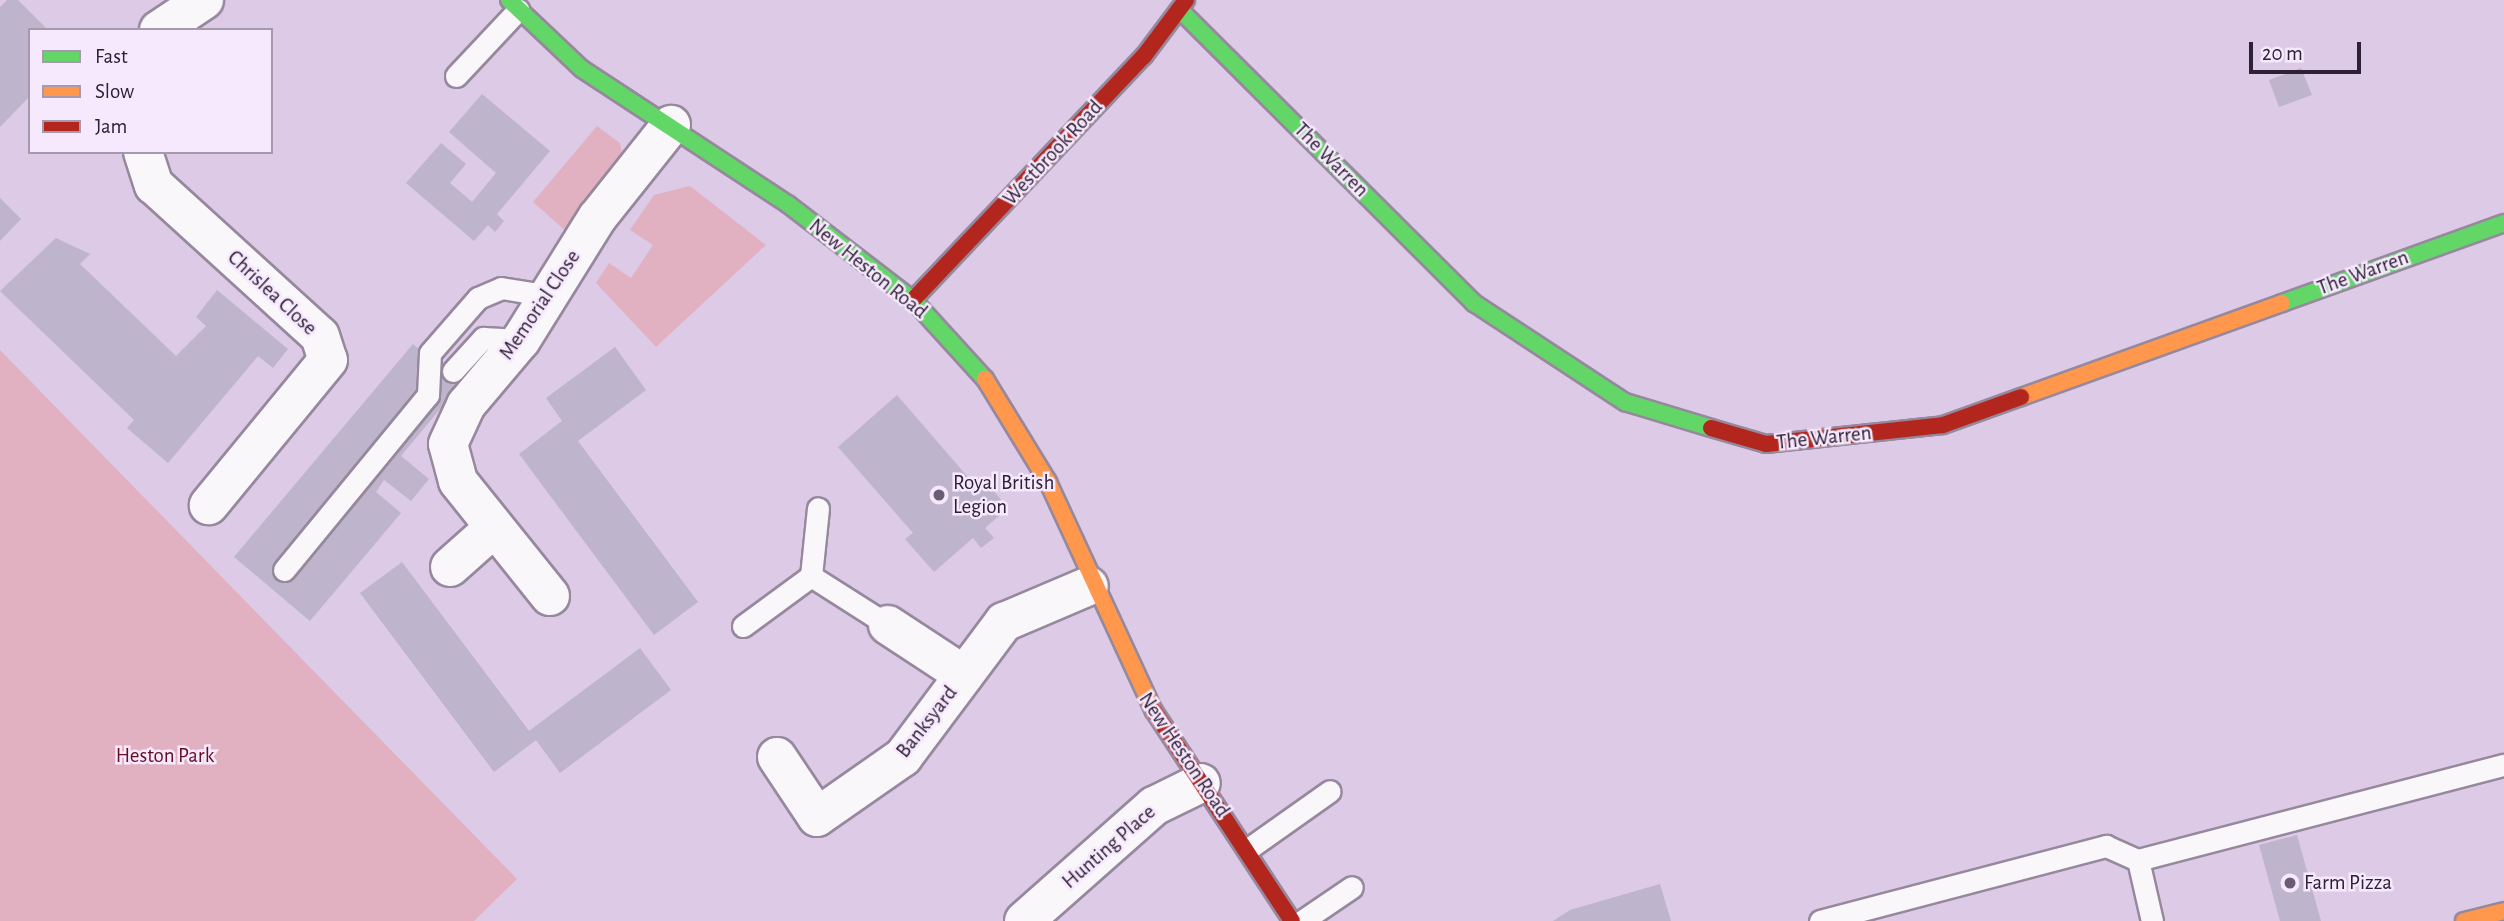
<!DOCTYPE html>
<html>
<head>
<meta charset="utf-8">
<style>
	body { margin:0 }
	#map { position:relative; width:2504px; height:921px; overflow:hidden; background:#dccae6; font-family:"Alegreya Sans",sans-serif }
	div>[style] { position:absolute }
	.green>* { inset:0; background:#e2b1c1 }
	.building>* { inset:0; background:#beb4cb }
	.roads { filter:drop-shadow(2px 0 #96889d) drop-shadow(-2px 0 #96889d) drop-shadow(0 2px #96889d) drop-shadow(0 -2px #96889d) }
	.lane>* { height:21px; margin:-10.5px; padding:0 10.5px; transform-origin:10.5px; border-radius:10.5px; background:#faf7fb }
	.street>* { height:38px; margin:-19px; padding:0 19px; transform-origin:19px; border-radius:19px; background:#faf7fb }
	.fast>* { height:16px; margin:-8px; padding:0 8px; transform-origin:8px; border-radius:8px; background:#63d668 }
	.slow>* { height:16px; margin:-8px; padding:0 8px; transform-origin:8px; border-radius:8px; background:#ff974d }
	.jam>* { height:16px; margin:-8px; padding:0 8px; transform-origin:8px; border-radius:8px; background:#b3261e }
	.dots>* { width:19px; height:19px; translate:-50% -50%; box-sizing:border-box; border:4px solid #f6e8fd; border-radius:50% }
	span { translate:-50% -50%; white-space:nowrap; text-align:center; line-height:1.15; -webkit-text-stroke:5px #f6e8fd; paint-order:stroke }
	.street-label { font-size:21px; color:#2f2135 }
	.poi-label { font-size:21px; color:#2f2135 }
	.left { translate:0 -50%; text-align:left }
	.park-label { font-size:21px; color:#670e23 }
	.legend { position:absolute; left:28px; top:28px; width:245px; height:126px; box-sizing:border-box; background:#f6e8fd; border:2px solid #a698ad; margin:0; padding:9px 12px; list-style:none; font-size:21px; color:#2f2135 }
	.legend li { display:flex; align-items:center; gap:14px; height:35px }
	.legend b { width:35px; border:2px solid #a698ad }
	.scale { position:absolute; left:2249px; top:42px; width:112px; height:32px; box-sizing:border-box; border:4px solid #2f2135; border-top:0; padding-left:9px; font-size:21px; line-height:24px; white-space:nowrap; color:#2f2135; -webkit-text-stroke:5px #f6e8fd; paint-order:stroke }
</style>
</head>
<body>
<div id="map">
	<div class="green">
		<div style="clip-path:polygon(597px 126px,620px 143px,622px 154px,568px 233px,533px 202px)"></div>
		<div style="clip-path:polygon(690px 186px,766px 245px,656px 347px,596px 283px,609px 263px,631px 278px,653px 245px,630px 230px,654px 195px)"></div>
		<div style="clip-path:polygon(0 350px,517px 879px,474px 921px,0 921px)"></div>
	</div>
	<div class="building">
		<div style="clip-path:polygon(7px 0,18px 0,48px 30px,30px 30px,30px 96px,0 127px,0 7px)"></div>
		<div style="clip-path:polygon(2301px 68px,2312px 95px,2279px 107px,2269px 80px)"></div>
		<div style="clip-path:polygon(482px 94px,550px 151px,497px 214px,504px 221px,495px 232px,488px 225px,474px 241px,406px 183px,441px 143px,466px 164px,450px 183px,472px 202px,496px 173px,449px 132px)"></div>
		<div style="clip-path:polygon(0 198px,21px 219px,0 241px)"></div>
		<div style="clip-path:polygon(56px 238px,90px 254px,80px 264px,176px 356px,206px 326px,196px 317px,217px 290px,288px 349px,273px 368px,258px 356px,168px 463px,127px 428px,134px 420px,0 291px)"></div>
		<div style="clip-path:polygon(413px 344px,461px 384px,401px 456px,429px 479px,411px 501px,384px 480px,376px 492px,401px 513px,310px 621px,234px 557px)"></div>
		<div style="clip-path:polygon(615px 347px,646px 390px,578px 441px,698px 602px,654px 635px,519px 454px,562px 421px,546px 398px)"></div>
		<div style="clip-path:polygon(897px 395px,973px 483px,981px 476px,1008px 508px,985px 528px,994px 538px,981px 548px,973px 538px,934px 572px,905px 539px,913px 533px,838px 447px)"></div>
		<div style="clip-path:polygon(402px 562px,529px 731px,640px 648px,671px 690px,560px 773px,536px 740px,494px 772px,360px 593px)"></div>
		<div style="clip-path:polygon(2297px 835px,2321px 921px,2280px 921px,2259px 845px)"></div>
		<div style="clip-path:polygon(1660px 884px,1671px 921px,1553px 921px,1570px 910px)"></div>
	</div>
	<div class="roads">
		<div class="lane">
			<div style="left:456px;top:76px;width:91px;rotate:-46.8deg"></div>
			<div style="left:453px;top:371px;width:45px;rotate:-47.7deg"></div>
			<div style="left:483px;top:338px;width:38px;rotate:3deg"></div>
			<div style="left:284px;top:570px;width:227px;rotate:-50.6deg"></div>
			<div style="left:428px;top:395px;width:42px;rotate:-87.3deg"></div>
			<div style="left:430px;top:353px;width:73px;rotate:-48.9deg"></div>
			<div style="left:478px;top:298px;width:25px;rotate:-23deg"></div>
			<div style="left:501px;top:288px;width:51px;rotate:9.1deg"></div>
			<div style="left:811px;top:576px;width:91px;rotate:32.5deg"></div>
			<div style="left:743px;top:626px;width:84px;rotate:-36.3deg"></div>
			<div style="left:811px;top:576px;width:68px;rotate:-84.1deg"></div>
			<div style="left:1248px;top:849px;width:100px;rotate:-35.3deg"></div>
			<div style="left:2138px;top:860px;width:378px;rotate:-14.6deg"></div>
			<div style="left:1302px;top:921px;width:60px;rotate:-34.2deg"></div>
			<div style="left:1820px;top:921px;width:296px;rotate:-14.7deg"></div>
			<div style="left:2106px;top:846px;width:35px;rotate:24deg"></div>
			<div style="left:2138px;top:860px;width:63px;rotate:77.1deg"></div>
		</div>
		<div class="street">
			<div style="left:159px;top:30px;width:54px;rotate:-33.7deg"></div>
			<div style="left:143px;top:152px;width:35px;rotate:72deg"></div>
			<div style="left:154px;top:185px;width:224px;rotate:42.3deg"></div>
			<div style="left:320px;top:336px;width:25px;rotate:72deg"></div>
			<div style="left:328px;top:360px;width:188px;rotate:129.4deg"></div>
			<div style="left:450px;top:567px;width:59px;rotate:-41.6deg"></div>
			<div style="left:550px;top:596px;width:147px;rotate:-128.7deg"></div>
			<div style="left:458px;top:481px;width:38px;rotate:-105deg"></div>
			<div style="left:448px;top:444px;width:43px;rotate:-65.2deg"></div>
			<div style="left:466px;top:405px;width:85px;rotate:-49.8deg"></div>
			<div style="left:521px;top:340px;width:144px;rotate:-58.1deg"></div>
			<div style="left:597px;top:218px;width:119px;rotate:-51.5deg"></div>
			<div style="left:888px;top:625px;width:91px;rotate:33.3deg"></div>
			<div style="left:777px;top:757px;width:72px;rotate:56.3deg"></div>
			<div style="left:817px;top:817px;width:105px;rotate:-34.9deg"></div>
			<div style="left:903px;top:757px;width:169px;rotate:-53.2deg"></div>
			<div style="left:1004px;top:622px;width:92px;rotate:-23deg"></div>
			<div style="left:1024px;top:921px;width:174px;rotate:-41.5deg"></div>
			<div style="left:1154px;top:806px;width:52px;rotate:-26.1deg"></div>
		</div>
		<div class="fast">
			<div style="left:509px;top:0;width:100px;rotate:43.4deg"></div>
			<div style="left:582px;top:69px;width:248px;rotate:33.3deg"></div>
			<div style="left:789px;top:205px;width:156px;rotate:37.5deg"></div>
			<div style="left:913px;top:300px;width:107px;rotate:47.7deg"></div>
			<div style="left:1180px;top:10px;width:415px;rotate:44.9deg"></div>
			<div style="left:1474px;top:303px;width:181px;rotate:33.3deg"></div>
			<div style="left:1625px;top:402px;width:90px;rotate:16.8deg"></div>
			<div style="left:2282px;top:303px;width:236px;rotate:-19.8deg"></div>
		</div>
		<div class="slow">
			<div style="left:985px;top:379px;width:121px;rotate:58.5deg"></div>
			<div style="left:1048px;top:482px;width:252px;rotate:65.2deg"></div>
			<div style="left:2021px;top:397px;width:277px;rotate:-19.8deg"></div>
			<div style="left:2464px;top:921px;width:41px;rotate:-14deg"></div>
		</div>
		<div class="jam">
			<div style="left:913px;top:300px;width:336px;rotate:-46.6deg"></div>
			<div style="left:1144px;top:56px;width:70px;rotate:-53.1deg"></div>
			<div style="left:1711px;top:428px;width:57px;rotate:16.2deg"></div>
			<div style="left:1766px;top:444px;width:178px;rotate:-6.1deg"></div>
			<div style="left:1943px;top:425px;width:83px;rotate:-19.7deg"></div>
			<div style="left:1154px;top:711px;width:251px;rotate:56.7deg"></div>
		</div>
	</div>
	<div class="dots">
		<div style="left:939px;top:495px;background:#6c5c73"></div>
		<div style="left:2290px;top:883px;background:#6c5c73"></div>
	</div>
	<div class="street-label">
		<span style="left:1053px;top:153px;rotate:-47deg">Westbrook Road</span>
		<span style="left:1331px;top:160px;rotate:45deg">The Warren</span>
		<span style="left:868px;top:269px;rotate:39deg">New Heston Road</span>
		<span style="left:2363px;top:273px;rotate:-20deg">The Warren</span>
		<span style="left:272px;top:293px;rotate:43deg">Chrislea Close</span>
		<span style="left:540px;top:305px;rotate:-56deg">Memorial Close</span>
		<span style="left:1824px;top:438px;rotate:-6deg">The Warren</span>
		<span style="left:927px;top:722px;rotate:-52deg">Banksyard</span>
		<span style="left:1184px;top:755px;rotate:56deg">New Heston Road</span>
		<span style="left:1109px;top:847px;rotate:-41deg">Hunting Place</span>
	</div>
	<div class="poi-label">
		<span class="left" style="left:953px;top:495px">Royal British<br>Legion</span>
		<span class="left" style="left:2304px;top:883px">Farm Pizza</span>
	</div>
	<div class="park-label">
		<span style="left:165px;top:756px">Heston Park</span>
	</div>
	<ul class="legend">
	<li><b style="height:9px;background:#63d668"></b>Fast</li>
	<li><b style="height:9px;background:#ff974d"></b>Slow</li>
	<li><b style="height:9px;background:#b3261e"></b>Jam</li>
	</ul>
	<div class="scale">20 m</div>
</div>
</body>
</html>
